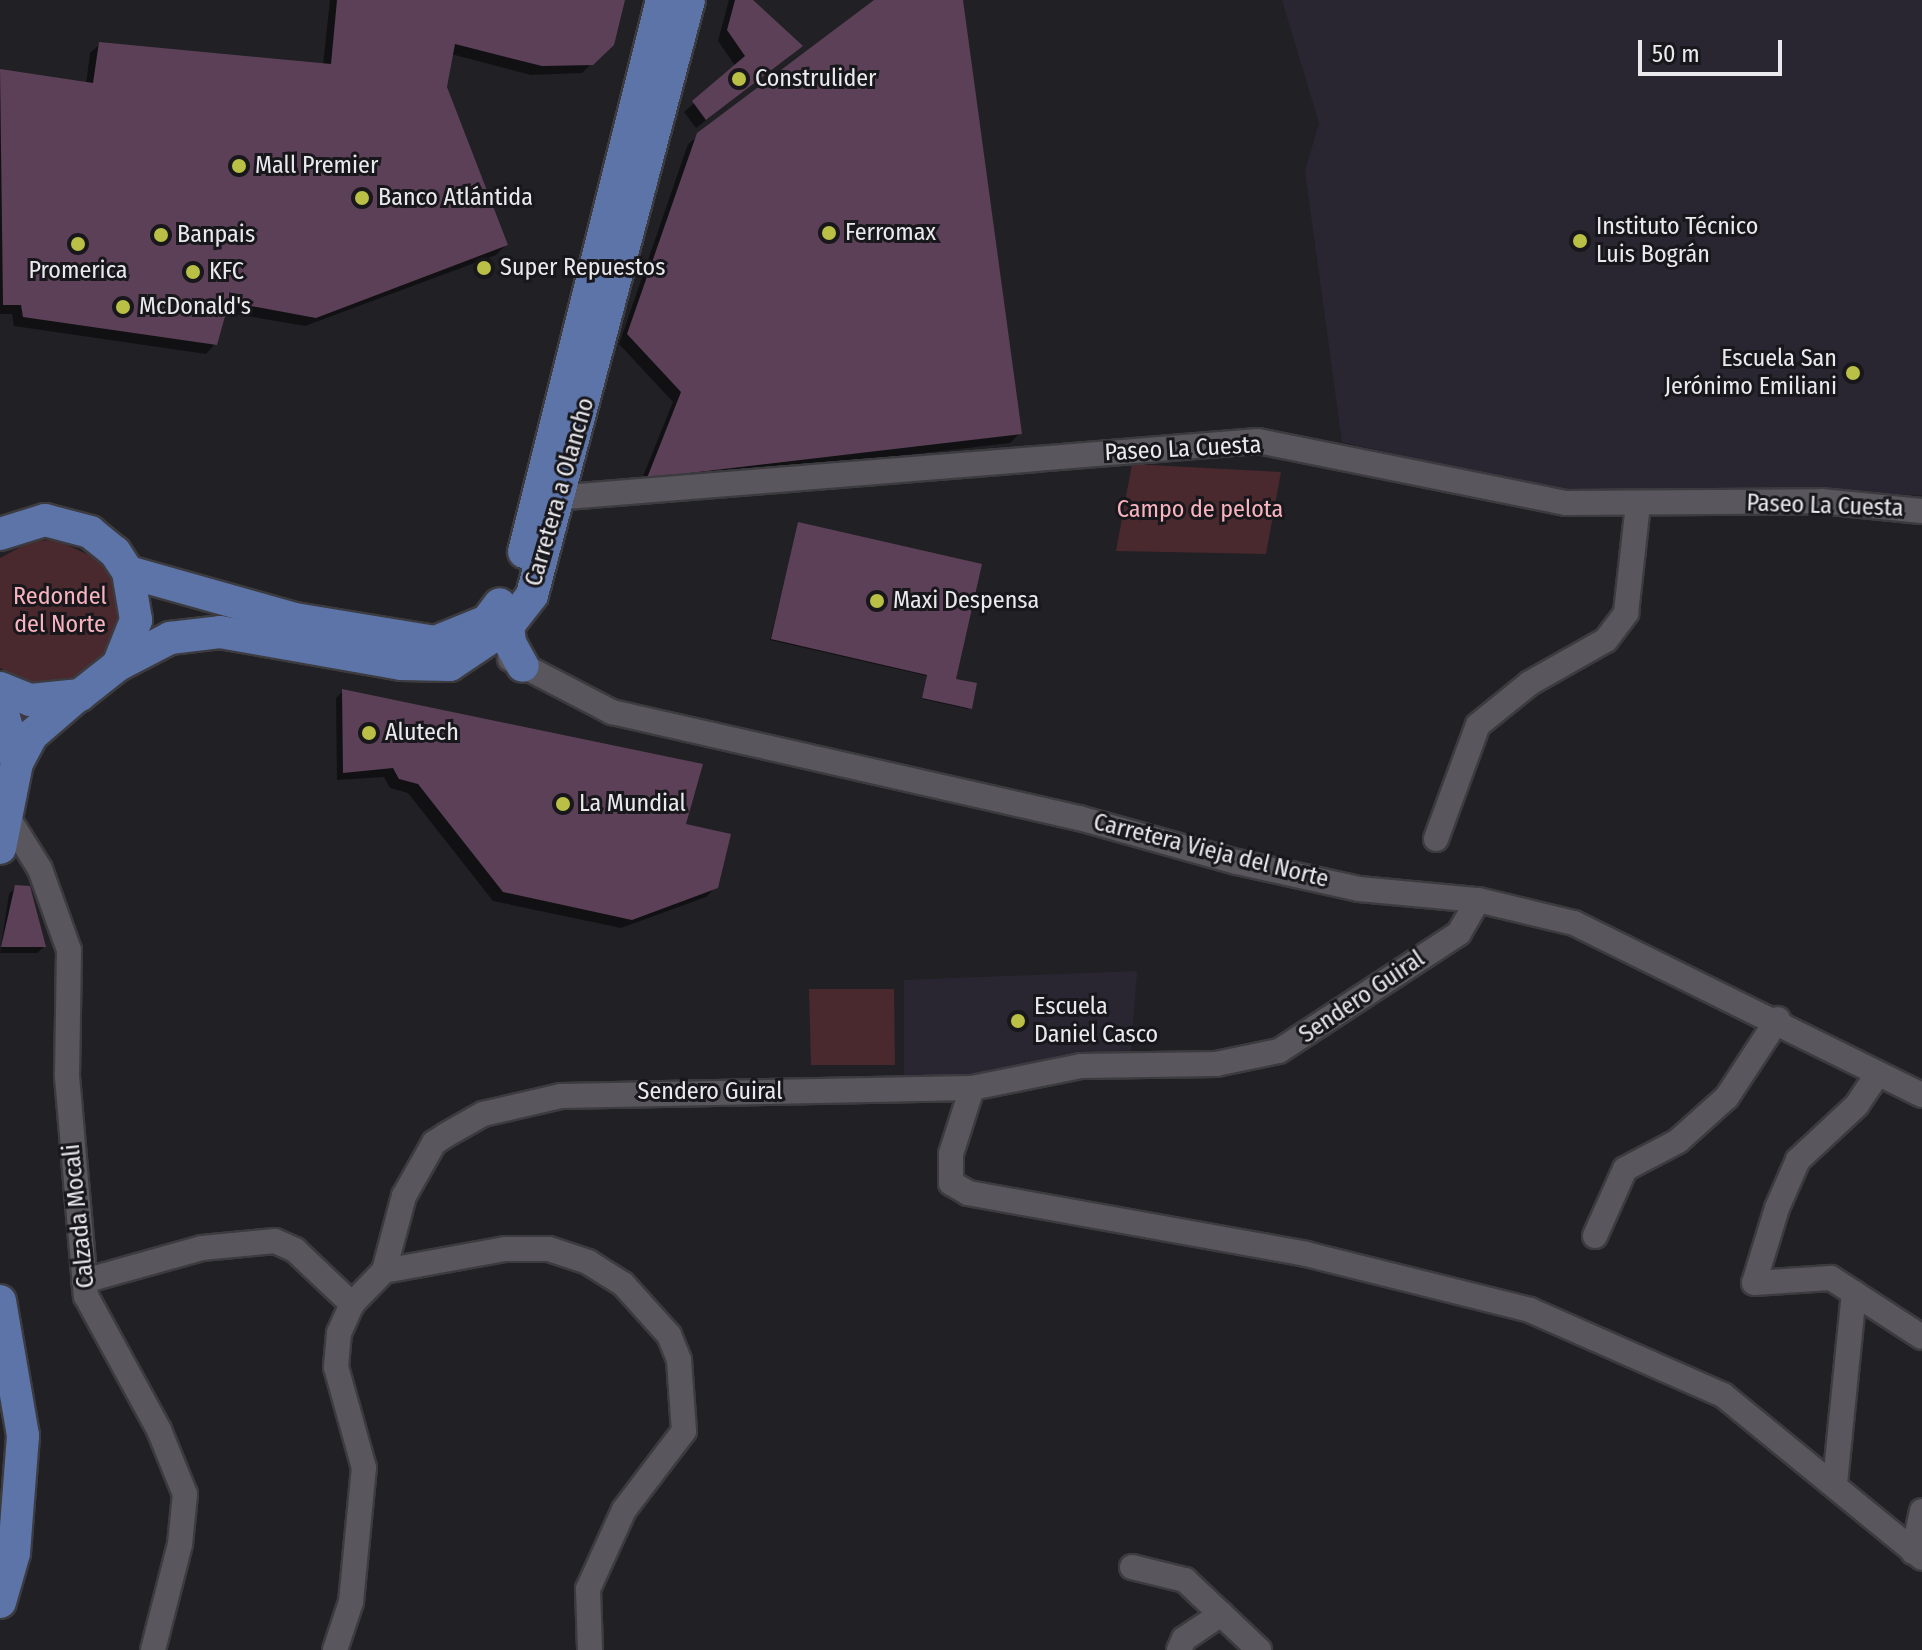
<!DOCTYPE html>
<html>
<head>
<meta charset="utf-8">
<style>
	body { margin:0 }
	#map { position:relative; width:1922px; height:1650px; overflow:hidden; background:#212025; font-family:"Fira Sans Condensed",sans-serif }
	div>[style] { position:absolute }
	.built>* { inset:0; background:#292631 }
	.green>* { inset:0; background:#49282e }
	.shadow>* { inset:0; background:#0007 }
	.building>* { inset:0; background:#5c4057 }
	.roads { filter:drop-shadow(2px 0 #3c3b3f) drop-shadow(-2px 0 #3c3b3f) drop-shadow(0 2px #3c3b3f) drop-shadow(0 -2px #3c3b3f) }
	.minor>* { height:24px; margin:-12px; padding:0 12px; transform-origin:12px; border-radius:12px; background:#59575d }
	.major>* { height:32px; margin:-16px; padding:0 16px; transform-origin:16px; border-radius:16px; background:#5d74a9 }
	.dots>* { width:22px; height:22px; translate:-50% -50%; box-sizing:border-box; border:4px solid #18171b; border-radius:50% }
	span { translate:-50% -50%; white-space:nowrap; text-align:center; line-height:1.15; -webkit-text-stroke:6px #18171b; paint-order:stroke }
	.poi-label { font-size:24px; color:#eae9ed }
	.left { translate:0 -50%; text-align:left }
	.right { translate:-100% -50%; text-align:right }
	.street-label { font-size:24px; color:#eae9ed }
	.park-label { font-size:24px; color:#f9b3bf }
	.scale { position:absolute; left:1638px; top:40px; width:144px; height:36px; box-sizing:border-box; border:4px solid #eae9ed; border-top:0; padding-left:10px; font-size:24px; line-height:28px; white-space:nowrap; color:#eae9ed; -webkit-text-stroke:6px #18171b; paint-order:stroke }
</style>
</head>
<body>
<div id="map">
	<div class="built">
		<div style="clip-path:polygon(1282px 0,1922px 0,1922px 495px,1564px 492px,1342px 442px,1305px 171px,1319px 123px)"></div>
		<div style="clip-path:polygon(1137px 971px,1130px 1062px,904px 1080px,904px 980px)"></div>
	</div>
	<div class="green">
		<div style="clip-path:polygon(1132px 464px,1281px 472px,1266px 554px,1116px 551px)"></div>
		<div style="clip-path:polygon(56px 540px,98px 559px,112px 577px,120px 623px,113px 646px,97px 667px,76px 680px,52px 686px,27px 684px,0 668px,0 558px,32px 541px)"></div>
		<div style="clip-path:polygon(809px 989px,894px 989px,895px 1065px,811px 1065px)"></div>
	</div>
	<div class="shadow">
		<div style="clip-path:polygon(330px 0,623px 0,612px 44px,582px 73px,531px 75px,451px 54px,445px 87px,506px 245px,496px 255px,305px 326px,224px 312px,215px 344px,206px 354px,14px 326px,12px 314px,0 314px,0 71px,86px 84px,90px 53px,100px 44px,323px 65px)"></div>
		<div style="clip-path:polygon(729px 0,750px 0,791px 55px,696px 128px,684px 112px,736px 67px,718px 41px)"></div>
		<div style="clip-path:polygon(878px 0,961px 0,1020px 433px,1010px 443px,639px 486px,673px 402px,619px 344px,688px 144px)"></div>
		<div style="clip-path:polygon(799px 524px,953px 680px,968px 709px,922px 699px,927px 676px,770px 640px)"></div>
		<div style="clip-path:polygon(343px 691px,684px 825px,716px 887px,706px 897px,621px 928px,493px 901px,408px 793px,390px 788px,384px 777px,337px 780px,336px 698px)"></div>
		<div style="clip-path:polygon(16px 887px,44px 947px,37px 953px,0 953px,9px 894px)"></div>
	</div>
	<div class="building">
		<div style="clip-path:polygon(337px 0,625px 0,614px 45px,593px 65px,542px 66px,455px 44px,447px 87px,508px 245px,316px 318px,229px 302px,217px 345px,23px 317px,21px 305px,3px 305px,0 69px,93px 83px,99px 42px,331px 64px)"></div>
		<div style="clip-path:polygon(735px 0,753px 0,803px 46px,706px 120px,692px 101px,745px 56px,727px 30px)"></div>
		<div style="clip-path:polygon(874px 0,963px 0,1022px 434px,647px 478px,681px 392px,627px 334px,697px 133px)"></div>
		<div style="clip-path:polygon(798px 522px,982px 564px,956px 679px,977px 683px,972px 709px,922px 698px,927px 675px,771px 639px)"></div>
		<div style="clip-path:polygon(342px 689px,703px 764px,686px 824px,731px 834px,718px 888px,632px 920px,503px 892px,418px 784px,399px 779px,393px 768px,343px 773px)"></div>
		<div style="clip-path:polygon(15px 885px,30px 886px,46px 947px,1px 947px)"></div>
	</div>
	<div class="roads">
		<div class="minor">
			<div style="left:542px;top:499px;width:718px;rotate:-4.63deg"></div>
			<div style="left:1258px;top:441px;width:314px;rotate:11.4deg"></div>
			<div style="left:1566px;top:503px;width:255px;rotate:-0.4deg"></div>
			<div style="left:1821px;top:501px;width:101px;rotate:5.7deg"></div>
			<div style="left:510px;top:659px;width:115px;rotate:27.5deg"></div>
			<div style="left:612px;top:712px;width:479px;rotate:12.8deg"></div>
			<div style="left:1079px;top:818px;width:164px;rotate:15.6deg"></div>
			<div style="left:1237px;top:862px;width:125px;rotate:12.5deg"></div>
			<div style="left:1359px;top:889px;width:120px;rotate:5.3deg"></div>
			<div style="left:1478px;top:900px;width:99px;rotate:13.5deg"></div>
			<div style="left:1574px;top:923px;width:388px;rotate:26.3deg"></div>
			<div style="left:7px;top:816px;width:62px;rotate:58.1deg"></div>
			<div style="left:40px;top:869px;width:86px;rotate:70.3deg"></div>
			<div style="left:69px;top:950px;width:126px;rotate:90.9deg"></div>
			<div style="left:67px;top:1076px;width:221px;rotate:85.1deg"></div>
			<div style="left:86px;top:1296px;width:153px;rotate:61.4deg"></div>
			<div style="left:159px;top:1430px;width:69px;rotate:67.9deg"></div>
			<div style="left:185px;top:1494px;width:50px;rotate:95.7deg"></div>
			<div style="left:180px;top:1544px;width:109px;rotate:104.3deg"></div>
			<div style="left:1436px;top:839px;width:121px;rotate:-69.8deg"></div>
			<div style="left:1478px;top:725px;width:67px;rotate:-38.9deg"></div>
			<div style="left:1530px;top:683px;width:87px;rotate:-29.5deg"></div>
			<div style="left:1606px;top:640px;width:34px;rotate:-53deg"></div>
			<div style="left:1626px;top:613px;width:110px;rotate:-83.7deg"></div>
			<div style="left:1877px;top:1075px;width:36px;rotate:124deg"></div>
			<div style="left:1857px;top:1105px;width:81px;rotate:137deg"></div>
			<div style="left:1798px;top:1160px;width:52px;rotate:113.6deg"></div>
			<div style="left:1777px;top:1208px;width:78px;rotate:107deg"></div>
			<div style="left:1754px;top:1283px;width:77px;rotate:-3.7deg"></div>
			<div style="left:1831px;top:1278px;width:108px;rotate:33deg"></div>
			<div style="left:972px;top:1088px;width:69px;rotate:107.7deg"></div>
			<div style="left:951px;top:1154px;width:29px;rotate:90deg"></div>
			<div style="left:951px;top:1183px;width:20px;rotate:30deg"></div>
			<div style="left:968px;top:1193px;width:343px;rotate:10.2deg"></div>
			<div style="left:1306px;top:1254px;width:231px;rotate:14deg"></div>
			<div style="left:1530px;top:1310px;width:211px;rotate:23.8deg"></div>
			<div style="left:1723px;top:1395px;width:257px;rotate:39.3deg"></div>
			<div style="left:1595px;top:1236px;width:73px;rotate:-65.9deg"></div>
			<div style="left:1625px;top:1169px;width:60px;rotate:-27.8deg"></div>
			<div style="left:1678px;top:1141px;width:66px;rotate:-41.9deg"></div>
			<div style="left:1727px;top:1097px;width:93px;rotate:-56.8deg"></div>
			<div style="left:384px;top:1271px;width:123px;rotate:-10.3deg"></div>
			<div style="left:505px;top:1249px;width:44px"></div>
			<div style="left:549px;top:1249px;width:41px;rotate:18.4deg"></div>
			<div style="left:588px;top:1262px;width:41px;rotate:32.2deg"></div>
			<div style="left:623px;top:1284px;width:69px;rotate:48deg"></div>
			<div style="left:669px;top:1335px;width:27px;rotate:68deg"></div>
			<div style="left:679px;top:1360px;width:71px;rotate:86deg"></div>
			<div style="left:684px;top:1431px;width:99px;rotate:127.2deg"></div>
			<div style="left:624px;top:1510px;width:87px;rotate:114.5deg"></div>
			<div style="left:588px;top:1589px;width:61px;rotate:88.1deg"></div>
			<div style="left:84px;top:1281px;width:123px;rotate:-15.6deg"></div>
			<div style="left:202px;top:1248px;width:73px;rotate:-5.5deg"></div>
			<div style="left:275px;top:1241px;width:22px;rotate:24deg"></div>
			<div style="left:295px;top:1250px;width:79px;rotate:43.5deg"></div>
			<div style="left:1835px;top:1483px;width:191px;rotate:-84.3deg"></div>
			<div style="left:1913px;top:1552px;width:42px;rotate:-77.6deg"></div>
			<div style="left:1132px;top:1567px;width:55px;rotate:13.8deg"></div>
			<div style="left:1185px;top:1580px;width:102px;rotate:43.4deg"></div>
			<div style="left:335px;top:1650px;width:51px;rotate:-71.6deg"></div>
			<div style="left:351px;top:1602px;width:135px;rotate:-84.5deg"></div>
			<div style="left:364px;top:1468px;width:105px;rotate:-105.5deg"></div>
			<div style="left:336px;top:1367px;width:34px;rotate:-85deg"></div>
			<div style="left:339px;top:1333px;width:32px;rotate:-66deg"></div>
			<div style="left:352px;top:1304px;width:46px;rotate:-45.9deg"></div>
			<div style="left:384px;top:1271px;width:78px;rotate:-75.1deg"></div>
			<div style="left:404px;top:1196px;width:61px;rotate:-60.5deg"></div>
			<div style="left:434px;top:1143px;width:14px;rotate:-34deg"></div>
			<div style="left:446px;top:1135px;width:43px;rotate:-29.6deg"></div>
			<div style="left:483px;top:1114px;width:80px;rotate:-13deg"></div>
			<div style="left:561px;top:1096px;width:411px;rotate:-1.1deg"></div>
			<div style="left:972px;top:1088px;width:111px;rotate:-11.4deg"></div>
			<div style="left:1081px;top:1066px;width:135px;rotate:-0.8deg"></div>
			<div style="left:1216px;top:1064px;width:64px;rotate:-11.7deg"></div>
			<div style="left:1279px;top:1051px;width:215px;rotate:-33.2deg"></div>
			<div style="left:1459px;top:933px;width:38px;rotate:-60deg"></div>
			<div style="left:1179px;top:1650px;width:12px;rotate:-66deg"></div>
			<div style="left:1184px;top:1639px;width:45px;rotate:-34deg"></div>
		</div>
		<div class="major">
			<div style="left:0;top:534px;width:47px;rotate:-17.3deg"></div>
			<div style="left:45px;top:520px;width:47px;rotate:14.9deg"></div>
			<div style="left:90px;top:532px;width:32px;rotate:39deg"></div>
			<div style="left:115px;top:552px;width:24px;rotate:57deg"></div>
			<div style="left:128px;top:572px;width:49px;rotate:80.5deg"></div>
			<div style="left:136px;top:620px;width:48px;rotate:111.8deg"></div>
			<div style="left:118px;top:665px;width:48px;rotate:141.7deg"></div>
			<div style="left:80px;top:695px;width:50px;rotate:174.3deg"></div>
			<div style="left:30px;top:700px;width:32px;rotate:-158deg"></div>
			<div style="left:524px;top:552px;width:569px;rotate:-75.96deg"></div>
			<div style="left:128px;top:572px;width:173px;rotate:15.7deg"></div>
			<div style="left:295px;top:619px;width:142px;rotate:9.3deg"></div>
			<div style="left:435px;top:642px;width:56px;rotate:-22deg"></div>
			<div style="left:487px;top:621px;width:21px;rotate:-53deg"></div>
			<div style="left:508px;top:626px;width:17px;rotate:83deg"></div>
			<div style="left:510px;top:643px;width:26px;rotate:61deg"></div>
			<div style="left:118px;top:665px;width:59px;rotate:-27.4deg"></div>
			<div style="left:170px;top:638px;width:50px;rotate:-6.8deg"></div>
			<div style="left:220px;top:632px;width:184px;rotate:10deg"></div>
			<div style="left:401px;top:664px;width:49px;rotate:1.2deg"></div>
			<div style="left:450px;top:665px;width:70px;rotate:-33.9deg"></div>
			<div style="left:508px;top:626px;width:39px;rotate:-52deg"></div>
			<div style="left:532px;top:595px;width:615px;rotate:-75.22deg"></div>
			<div style="left:0;top:703px;width:62px;rotate:74.2deg"></div>
			<div style="left:0;top:848px;width:87px;rotate:-78.7deg"></div>
			<div style="left:17px;top:763px;width:32px;rotate:-62deg"></div>
			<div style="left:32px;top:735px;width:58px;rotate:-40.8deg"></div>
			<div style="left:0;top:1301px;width:137px;rotate:80.3deg"></div>
			<div style="left:23px;top:1436px;width:117px;rotate:94.4deg"></div>
			<div style="left:14px;top:1553px;width:51px;rotate:105.9deg"></div>
		</div>
	</div>
	<div class="dots">
		<div style="left:739px;top:79px;background:#bac045"></div>
		<div style="left:239px;top:166px;background:#bac045"></div>
		<div style="left:362px;top:198px;background:#bac045"></div>
		<div style="left:829px;top:233px;background:#bac045"></div>
		<div style="left:161px;top:235px;background:#bac045"></div>
		<div style="left:1580px;top:241px;background:#bac045"></div>
		<div style="left:78px;top:244px;background:#bac045"></div>
		<div style="left:484px;top:268px;background:#bac045"></div>
		<div style="left:193px;top:272px;background:#bac045"></div>
		<div style="left:123px;top:307px;background:#bac045"></div>
		<div style="left:1853px;top:373px;background:#bac045"></div>
		<div style="left:877px;top:601px;background:#bac045"></div>
		<div style="left:369px;top:733px;background:#bac045"></div>
		<div style="left:563px;top:804px;background:#bac045"></div>
		<div style="left:1018px;top:1021px;background:#bac045"></div>
	</div>
	<div class="poi-label">
		<span class="left" style="left:755px;top:79px">Construlider</span>
		<span class="left" style="left:255px;top:166px">Mall Premier</span>
		<span class="left" style="left:378px;top:198px">Banco Atlántida</span>
		<span class="left" style="left:1596px;top:241px">Instituto Técnico<br>Luis Bográn</span>
		<span class="left" style="left:845px;top:233px">Ferromax</span>
		<span class="left" style="left:177px;top:235px">Banpais</span>
		<span class="left" style="left:500px;top:268px">Super Repuestos</span>
		<span style="left:78px;top:271px">Promerica</span>
		<span class="left" style="left:209px;top:272px">KFC</span>
		<span class="left" style="left:139px;top:307px">McDonald's</span>
		<span class="right" style="left:1837px;top:373px">Escuela San<br>Jerónimo Emiliani</span>
		<span class="left" style="left:893px;top:601px">Maxi Despensa</span>
		<span class="left" style="left:385px;top:733px">Alutech</span>
		<span class="left" style="left:579px;top:804px">La Mundial</span>
		<span class="left" style="left:1034px;top:1021px">Escuela<br>Daniel Casco</span>
	</div>
	<div class="street-label">
		<span style="left:1183px;top:449px;rotate:-3deg">Paseo La Cuesta</span>
		<span style="left:560px;top:492px;rotate:-74deg">Carretera a Olancho</span>
		<span style="left:1825px;top:506px;rotate:2deg">Paseo La Cuesta</span>
		<span style="left:1211px;top:851px;rotate:14deg">Carretera Vieja del Norte</span>
		<span style="left:1362px;top:997px;rotate:-34deg">Sendero Guiral</span>
		<span style="left:710px;top:1092px">Sendero Guiral</span>
		<span style="left:79px;top:1216px;rotate:-96deg">Calzada Mocali</span>
	</div>
	<div class="park-label">
		<span style="left:1200px;top:510px">Campo de pelota</span>
		<span style="left:60px;top:611px">Redondel<br>del Norte</span>
	</div>
	<div class="scale">50 m</div>
</div>
</body>
</html>
